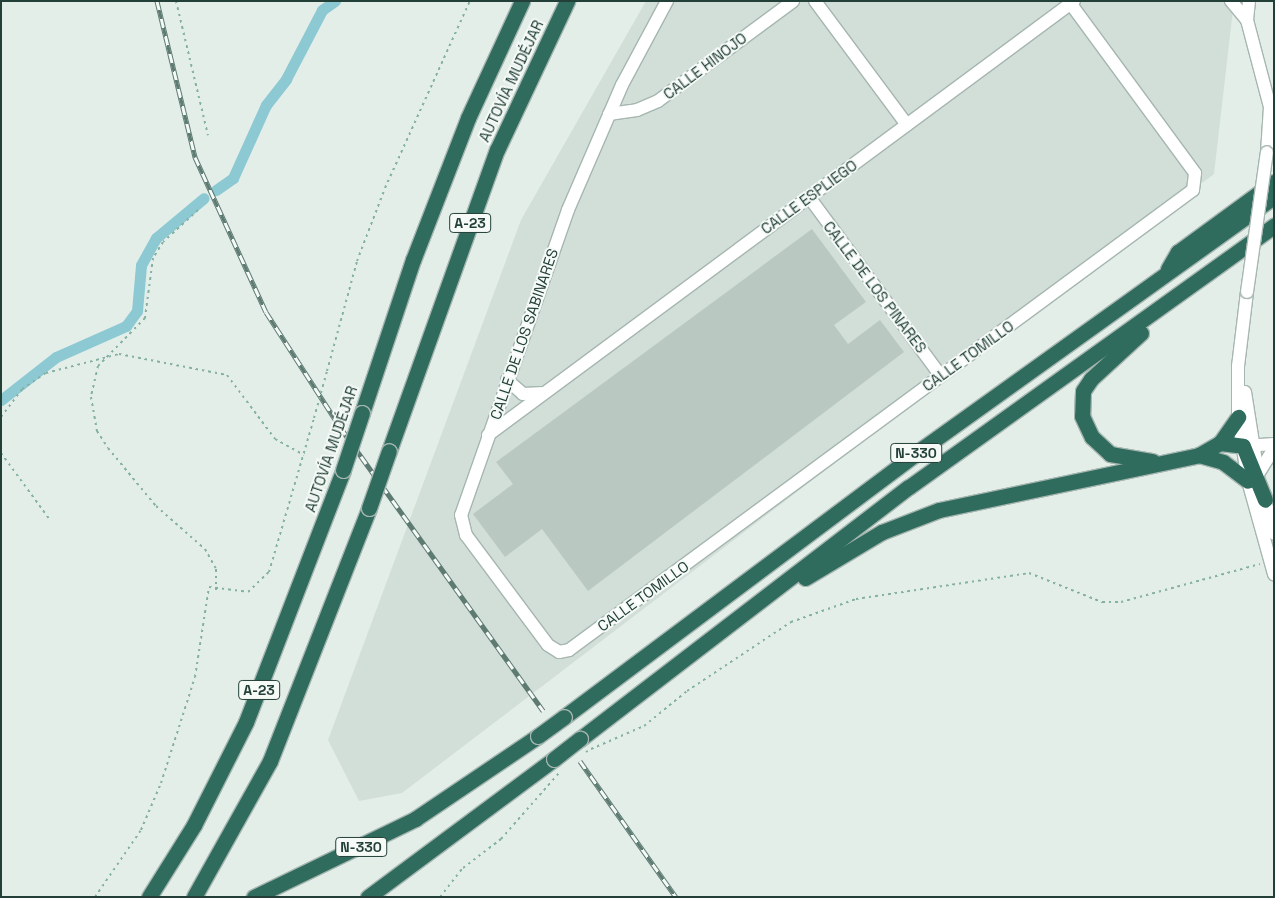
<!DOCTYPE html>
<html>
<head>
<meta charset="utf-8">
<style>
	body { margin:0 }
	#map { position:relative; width:1275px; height:898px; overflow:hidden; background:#e4eee9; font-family:"Space Grotesk",sans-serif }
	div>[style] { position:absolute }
	.built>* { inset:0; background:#d2ded8 }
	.canal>* { height:11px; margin:-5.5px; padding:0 5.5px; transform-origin:5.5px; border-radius:5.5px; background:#8cc9d3 }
	.building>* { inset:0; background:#b9c9c2 }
	.path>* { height:2px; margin-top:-1px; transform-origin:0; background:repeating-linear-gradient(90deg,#84b1a3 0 2.5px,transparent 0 6.5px) }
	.roads { filter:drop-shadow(1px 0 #a6b6b0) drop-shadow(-1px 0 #a6b6b0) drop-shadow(0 1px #a6b6b0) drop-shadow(0 -1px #a6b6b0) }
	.minor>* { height:12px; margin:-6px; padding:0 6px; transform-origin:6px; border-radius:6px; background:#fff }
	.highway>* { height:15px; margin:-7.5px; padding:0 7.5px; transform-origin:7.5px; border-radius:7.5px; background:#2f6c5e }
	.rail>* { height:5px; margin-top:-2.5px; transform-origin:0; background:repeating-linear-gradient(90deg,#f5faf7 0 9px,#5e7b73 0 18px); box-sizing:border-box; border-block:1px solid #5e7b73 }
	.path-bridge>* { height:2px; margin-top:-1px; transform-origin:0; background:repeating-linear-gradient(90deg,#84b1a3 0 2.5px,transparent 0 6.5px) }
	.bridges { filter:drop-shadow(1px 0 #a6b6b0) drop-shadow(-1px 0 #a6b6b0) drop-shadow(0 1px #a6b6b0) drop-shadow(0 -1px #a6b6b0) }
	.minor-bridge>* { height:12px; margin:-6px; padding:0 6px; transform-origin:6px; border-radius:6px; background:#fff }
	.highway-bridge>* { height:15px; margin:-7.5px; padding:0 7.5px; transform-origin:7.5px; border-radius:7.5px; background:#2f6c5e }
	span { translate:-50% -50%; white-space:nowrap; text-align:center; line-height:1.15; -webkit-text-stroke:4px #f5faf7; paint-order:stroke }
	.shield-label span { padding:1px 4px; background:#f5faf7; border:1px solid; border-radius:4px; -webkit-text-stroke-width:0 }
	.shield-label { font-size:14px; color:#234038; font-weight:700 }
	.street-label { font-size:15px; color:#234038 }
	.frame { position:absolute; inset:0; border:2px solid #234038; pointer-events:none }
</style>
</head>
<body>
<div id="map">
	<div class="built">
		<div style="clip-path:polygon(646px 1px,1234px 1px,1214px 174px,402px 793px,359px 801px,328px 740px,521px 220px)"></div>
	</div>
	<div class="canal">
		<div style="left:216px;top:190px;width:21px;rotate:-35deg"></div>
		<div style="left:233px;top:178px;width:80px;rotate:-65.7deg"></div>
		<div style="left:266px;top:105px;width:33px;rotate:-52deg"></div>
		<div style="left:286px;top:79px;width:78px;rotate:-62.4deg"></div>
		<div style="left:322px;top:10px;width:16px;rotate:-35deg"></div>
		<div style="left:1px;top:400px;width:70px;rotate:-38deg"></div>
		<div style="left:56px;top:357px;width:77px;rotate:-23.9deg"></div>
		<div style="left:126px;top:326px;width:19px;rotate:-54deg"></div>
		<div style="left:137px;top:311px;width:46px;rotate:-85deg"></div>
		<div style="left:141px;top:265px;width:31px;rotate:-61deg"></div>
		<div style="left:156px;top:238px;width:62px;rotate:-39.8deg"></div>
	</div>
	<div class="building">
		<div style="clip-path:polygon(812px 229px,866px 302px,834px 325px,848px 344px,880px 320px,904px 352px,588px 591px,542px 529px,505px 557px,473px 514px,513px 484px,496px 462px)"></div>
	</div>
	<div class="path">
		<div style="left:176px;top:1px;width:138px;rotate:76.6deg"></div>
		<div style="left:198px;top:210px;width:47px;rotate:137.6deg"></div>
		<div style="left:163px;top:242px;width:19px;rotate:122deg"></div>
		<div style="left:153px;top:258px;width:61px;rotate:97.6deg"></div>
		<div style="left:145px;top:318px;width:67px;rotate:134.4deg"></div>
		<div style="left:98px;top:366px;width:32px;rotate:103deg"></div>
		<div style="left:91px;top:397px;width:35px;rotate:80deg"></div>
		<div style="left:97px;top:431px;width:20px;rotate:57deg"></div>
		<div style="left:108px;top:448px;width:75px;rotate:50.4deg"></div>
		<div style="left:156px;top:506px;width:65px;rotate:41.3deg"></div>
		<div style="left:205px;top:549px;width:23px;rotate:61deg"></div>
		<div style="left:216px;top:569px;width:21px;rotate:90deg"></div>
		<div style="left:327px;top:371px;width:114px;rotate:-74.7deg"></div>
		<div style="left:357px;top:261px;width:78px;rotate:-69deg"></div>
		<div style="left:385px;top:188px;width:205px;rotate:-65.6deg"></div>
		<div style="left:1px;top:417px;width:35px;rotate:-53deg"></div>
		<div style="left:22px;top:389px;width:29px;rotate:-34deg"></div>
		<div style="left:46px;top:373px;width:75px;rotate:-14.6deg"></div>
		<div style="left:119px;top:354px;width:110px;rotate:11deg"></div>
		<div style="left:227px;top:375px;width:80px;rotate:53.1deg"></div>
		<div style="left:275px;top:439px;width:33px;rotate:29deg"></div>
		<div style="left:1px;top:453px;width:83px;rotate:53.8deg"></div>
		<div style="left:591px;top:749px;width:58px;rotate:-23.5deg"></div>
		<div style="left:644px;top:726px;width:55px;rotate:-39.1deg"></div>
		<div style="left:687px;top:691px;width:125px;rotate:-33.6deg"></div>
		<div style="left:791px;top:622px;width:69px;rotate:-19.5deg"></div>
		<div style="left:856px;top:599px;width:175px;rotate:-8.5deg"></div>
		<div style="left:1029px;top:573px;width:79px;rotate:21.7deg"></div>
		<div style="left:1102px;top:602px;width:19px"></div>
		<div style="left:1121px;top:602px;width:144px;rotate:-15.3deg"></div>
		<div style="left:95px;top:897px;width:81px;rotate:-55.5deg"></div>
		<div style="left:141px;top:830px;width:51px;rotate:-66.9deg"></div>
		<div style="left:161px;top:783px;width:111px;rotate:-72.2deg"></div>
		<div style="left:195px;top:677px;width:91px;rotate:-81.2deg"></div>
		<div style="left:209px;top:587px;width:39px;rotate:7deg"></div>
		<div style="left:248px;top:592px;width:29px;rotate:-44deg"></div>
		<div style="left:269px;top:572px;width:160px;rotate:-73.7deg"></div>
		<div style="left:440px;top:897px;width:37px;rotate:-52deg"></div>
		<div style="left:463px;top:868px;width:48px;rotate:-37.3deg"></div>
		<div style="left:501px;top:839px;width:88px;rotate:-48.7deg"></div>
	</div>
	<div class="roads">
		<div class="minor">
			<div style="left:667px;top:1px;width:95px;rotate:118.2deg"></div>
			<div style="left:622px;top:85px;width:136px;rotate:113.4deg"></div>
			<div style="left:568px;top:210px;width:323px;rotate:109.3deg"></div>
			<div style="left:461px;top:515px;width:21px;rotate:76deg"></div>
			<div style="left:466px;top:535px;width:137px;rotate:53.3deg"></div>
			<div style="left:548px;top:645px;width:13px;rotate:32deg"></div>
			<div style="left:559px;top:652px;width:10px;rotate:-11deg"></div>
			<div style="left:569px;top:650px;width:775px;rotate:-36.4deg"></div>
			<div style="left:1193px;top:190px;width:17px;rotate:-83deg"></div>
			<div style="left:1195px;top:173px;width:210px;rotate:-126.3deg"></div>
			<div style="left:815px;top:1px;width:154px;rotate:53.4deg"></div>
			<div style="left:1231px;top:1px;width:25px;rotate:50deg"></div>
			<div style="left:1249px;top:1px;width:19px;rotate:96deg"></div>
			<div style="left:1247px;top:20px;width:90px;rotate:75.2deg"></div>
			<div style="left:1270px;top:107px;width:45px;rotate:93.8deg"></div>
			<div style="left:609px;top:114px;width:28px;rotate:-8deg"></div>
			<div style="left:637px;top:110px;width:23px;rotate:-23deg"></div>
			<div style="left:658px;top:101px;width:168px;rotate:-36.5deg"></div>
			<div style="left:809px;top:197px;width:222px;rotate:53.6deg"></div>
			<div style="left:1247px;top:292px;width:75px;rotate:96.9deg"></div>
			<div style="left:1238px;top:366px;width:51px;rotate:90deg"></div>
			<div style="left:1238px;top:417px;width:65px;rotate:81.1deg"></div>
			<div style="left:1248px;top:481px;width:97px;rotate:74.4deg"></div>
			<div style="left:507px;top:380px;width:21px;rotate:41deg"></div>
			<div style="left:523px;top:394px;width:21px;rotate:-3deg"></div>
			<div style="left:1245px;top:392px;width:77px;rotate:81deg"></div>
			<div style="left:488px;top:435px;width:729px;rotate:-36.52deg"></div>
			<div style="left:1246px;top:446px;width:28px;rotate:-4deg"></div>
			<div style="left:1258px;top:474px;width:31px;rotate:-58deg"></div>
			<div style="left:1263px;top:492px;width:43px;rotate:75.3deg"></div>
		</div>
		<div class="highway">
			<div style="left:1168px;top:269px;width:20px;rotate:-60deg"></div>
			<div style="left:1178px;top:252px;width:119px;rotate:-36.1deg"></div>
			<div style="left:1141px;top:333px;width:68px;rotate:137.4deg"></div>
			<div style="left:1091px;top:379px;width:14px;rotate:124deg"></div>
			<div style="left:1083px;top:391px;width:25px;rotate:92deg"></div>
			<div style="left:1082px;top:416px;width:23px;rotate:65deg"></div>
			<div style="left:1092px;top:437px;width:25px;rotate:43deg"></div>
			<div style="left:1110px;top:454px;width:43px;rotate:9.5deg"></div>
			<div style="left:362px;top:413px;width:161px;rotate:-71.6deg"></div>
			<div style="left:413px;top:260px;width:152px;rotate:-68.8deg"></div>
			<div style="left:468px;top:118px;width:129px;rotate:-65.2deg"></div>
			<div style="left:1220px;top:443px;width:23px;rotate:7deg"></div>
			<div style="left:1243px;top:446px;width:58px;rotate:67.8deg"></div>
			<div style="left:389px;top:451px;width:320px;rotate:-70.3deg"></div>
			<div style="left:497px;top:150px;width:165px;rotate:-64.8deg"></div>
			<div style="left:1199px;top:455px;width:25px;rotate:16deg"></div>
			<div style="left:1223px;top:462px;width:31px;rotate:37deg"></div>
			<div style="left:805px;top:578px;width:90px;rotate:-30.9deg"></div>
			<div style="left:882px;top:532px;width:61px;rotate:-21.1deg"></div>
			<div style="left:939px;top:510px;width:266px;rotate:-11.9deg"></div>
			<div style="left:1199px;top:455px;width:24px;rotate:-30deg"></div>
			<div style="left:1220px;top:443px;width:32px;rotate:-55deg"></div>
			<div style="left:564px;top:717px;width:449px;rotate:-36.8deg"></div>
			<div style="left:923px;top:448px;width:432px;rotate:-35.6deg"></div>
			<div style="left:580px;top:739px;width:414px;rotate:-37.5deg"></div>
			<div style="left:909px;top:487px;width:449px;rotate:-35.6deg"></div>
			<div style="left:149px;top:897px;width:85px;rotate:-58deg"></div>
			<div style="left:194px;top:825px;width:115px;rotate:-63.2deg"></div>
			<div style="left:246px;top:722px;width:270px;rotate:-68.9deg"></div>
			<div style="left:194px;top:897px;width:156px;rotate:-60.8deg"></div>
			<div style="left:270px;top:761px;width:272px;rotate:-68.6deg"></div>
			<div style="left:254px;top:897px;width:179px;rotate:-25.8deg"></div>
			<div style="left:415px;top:819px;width:148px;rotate:-34deg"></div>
			<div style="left:368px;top:897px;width:232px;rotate:-36.6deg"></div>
		</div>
	</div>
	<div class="rail">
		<div style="left:157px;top:1px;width:161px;rotate:76.3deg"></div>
		<div style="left:195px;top:157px;width:170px;rotate:65.4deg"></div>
		<div style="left:266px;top:312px;width:137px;rotate:57.2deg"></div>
		<div style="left:340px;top:427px;width:349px;rotate:54.4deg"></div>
		<div style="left:580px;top:761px;width:166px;rotate:54.8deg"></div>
	</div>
	<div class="path-bridge">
		<div style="left:314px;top:418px;width:49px;rotate:-74.5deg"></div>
		<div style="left:586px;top:752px;width:6px;rotate:-31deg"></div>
	</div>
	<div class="bridges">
		<div class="minor-bridge">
			<div style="left:1247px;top:292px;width:141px;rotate:-81.9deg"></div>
		</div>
		<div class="highway-bridge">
			<div style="left:343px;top:470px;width:60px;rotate:-71.6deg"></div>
			<div style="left:369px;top:508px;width:60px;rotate:-70.7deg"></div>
			<div style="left:538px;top:736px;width:32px;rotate:-36deg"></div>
			<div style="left:554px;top:759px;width:33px;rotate:-38deg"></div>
		</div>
	</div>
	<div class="shield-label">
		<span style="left:470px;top:223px">A-23</span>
		<span style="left:916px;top:453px">N-330</span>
		<span style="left:259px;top:690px">A-23</span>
		<span style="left:361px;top:847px">N-330</span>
	</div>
	<div class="street-label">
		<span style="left:705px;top:66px;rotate:-37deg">CALLE HINOJO</span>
		<span style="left:511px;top:81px;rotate:-65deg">AUTOVÍA MUDÉJAR</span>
		<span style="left:809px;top:197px;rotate:-36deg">CALLE ESPLIEGO</span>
		<span style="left:875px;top:287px;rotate:53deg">CALLE DE LOS PINARES</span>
		<span style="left:524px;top:334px;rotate:-71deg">CALLE DE LOS SABINARES</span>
		<span style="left:968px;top:356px;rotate:-36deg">CALLE TOMILLO</span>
		<span style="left:331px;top:449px;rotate:-71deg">AUTOVÍA MUDÉJAR</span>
		<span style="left:643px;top:596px;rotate:-36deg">CALLE TOMILLO</span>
	</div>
	<div class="frame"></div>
</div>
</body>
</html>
